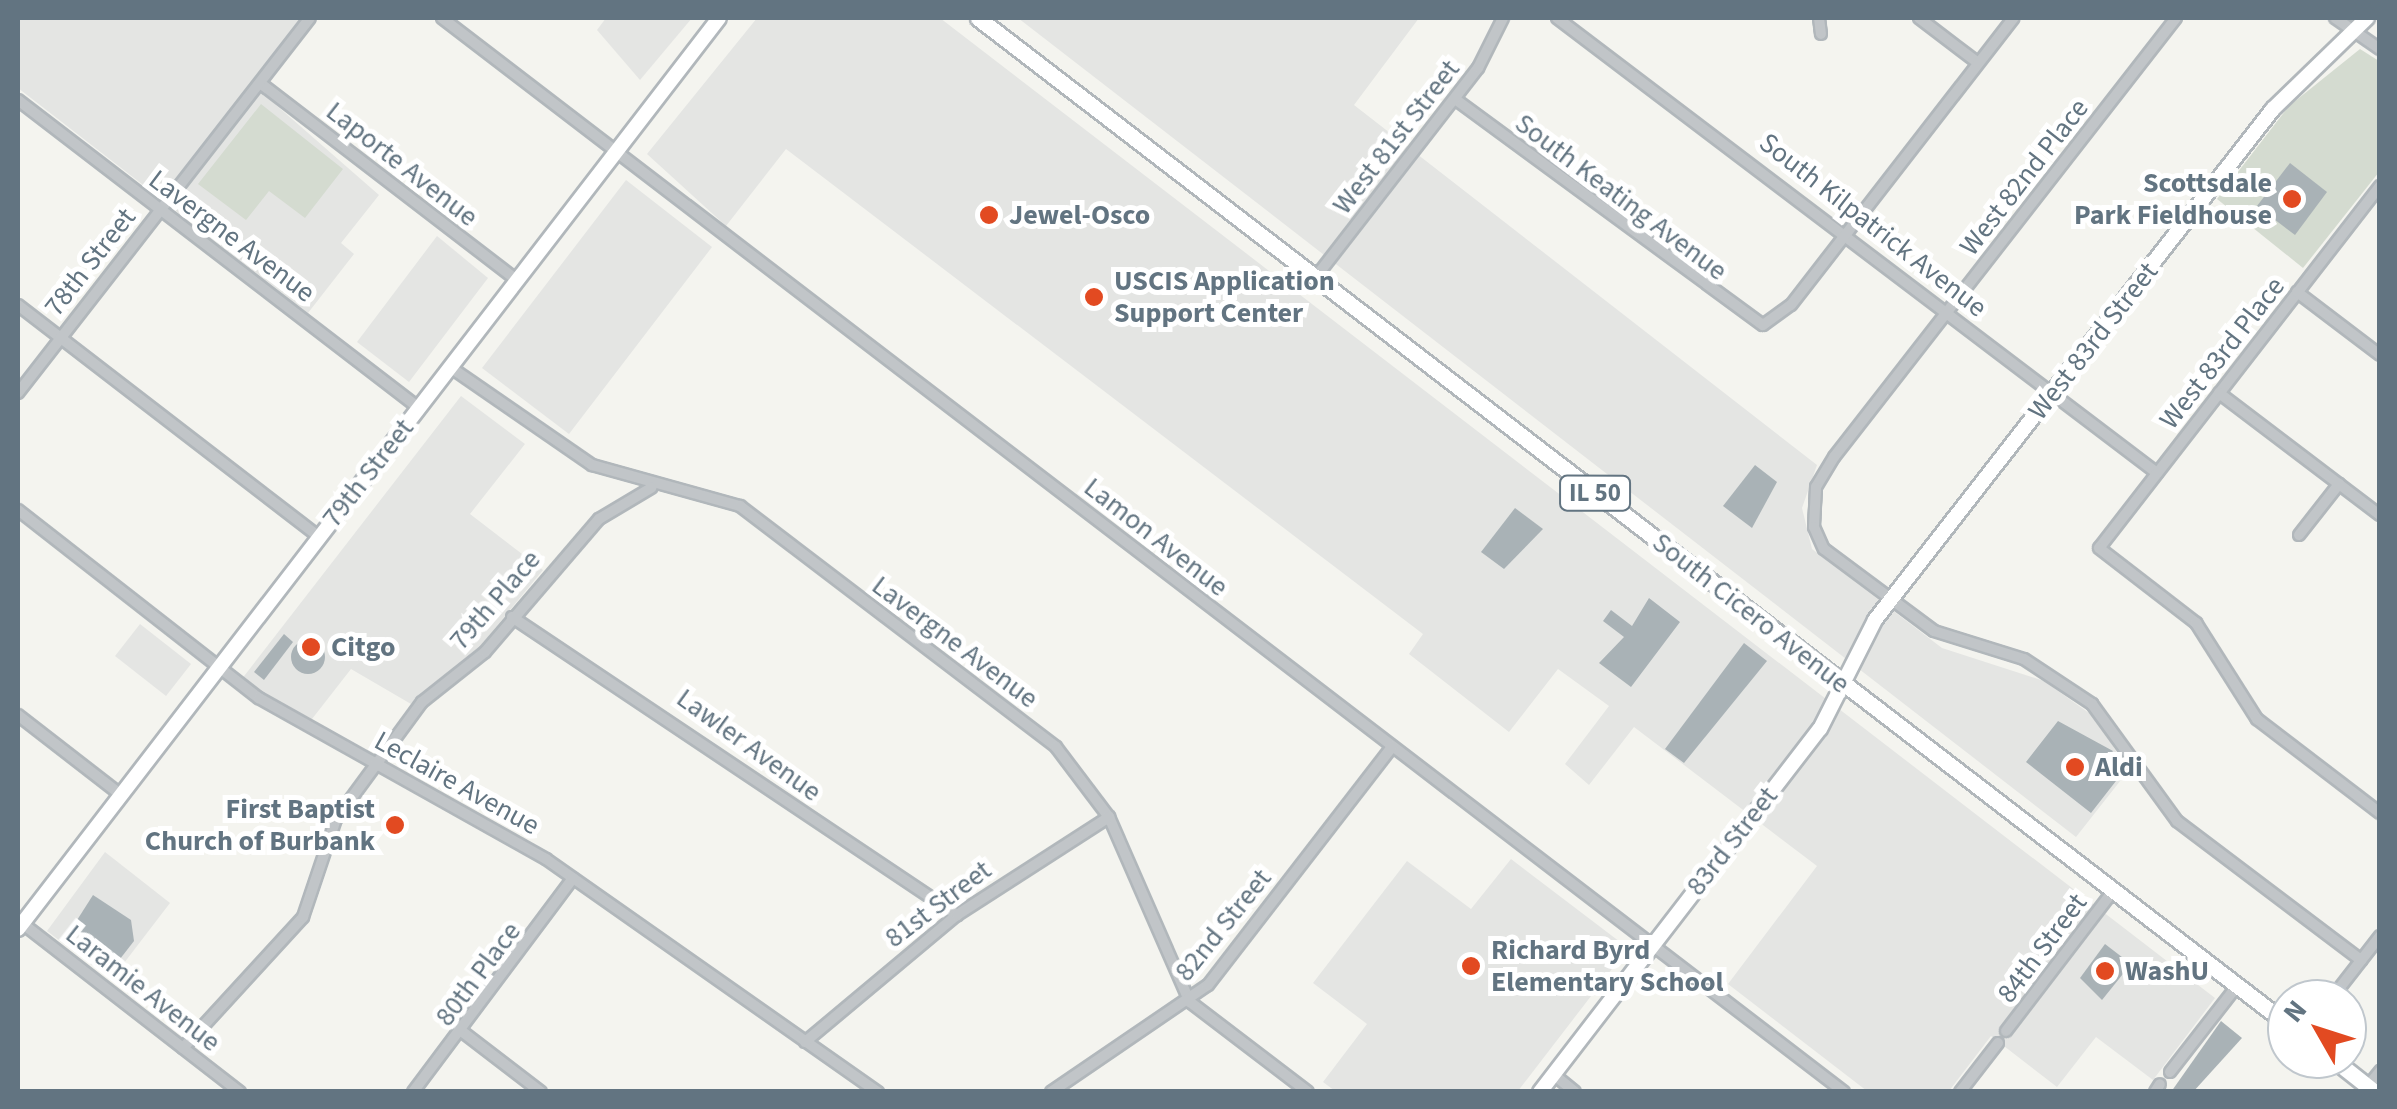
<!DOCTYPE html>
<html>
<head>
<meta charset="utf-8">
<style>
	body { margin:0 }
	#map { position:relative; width:2397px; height:1109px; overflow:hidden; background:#f4f4ef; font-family:"Source Sans 3",sans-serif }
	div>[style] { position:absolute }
	.built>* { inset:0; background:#e4e5e3 }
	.green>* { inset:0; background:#d4dbd0 }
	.building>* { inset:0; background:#a9b2b6 }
	.round { border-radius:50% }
	.roads { filter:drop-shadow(2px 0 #b1b7bb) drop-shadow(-2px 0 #b1b7bb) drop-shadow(0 2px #b1b7bb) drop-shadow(0 -2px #b1b7bb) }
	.street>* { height:10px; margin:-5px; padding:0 5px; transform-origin:5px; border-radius:5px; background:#c1c5c8 }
	.secondary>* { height:14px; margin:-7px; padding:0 7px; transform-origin:7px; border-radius:7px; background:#fff }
	.primary>* { height:15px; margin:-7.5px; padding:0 7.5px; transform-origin:7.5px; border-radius:7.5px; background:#fff }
	.dots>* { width:28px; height:28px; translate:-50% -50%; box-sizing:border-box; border:5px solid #fff; border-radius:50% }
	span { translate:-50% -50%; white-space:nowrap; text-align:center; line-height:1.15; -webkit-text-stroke:10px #fff; paint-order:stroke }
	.shield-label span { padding:2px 8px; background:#fff; border:2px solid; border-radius:8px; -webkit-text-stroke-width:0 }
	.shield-label { font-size:25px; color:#627481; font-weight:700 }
	.street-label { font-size:28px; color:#627481 }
	.poi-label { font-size:28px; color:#627481; font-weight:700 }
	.right { translate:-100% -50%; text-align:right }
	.left { translate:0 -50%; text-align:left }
	.frame { position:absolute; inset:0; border:20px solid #627481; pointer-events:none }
	.north { position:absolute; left:2267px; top:979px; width:100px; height:100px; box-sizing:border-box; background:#fff; border:2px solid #c0c7cd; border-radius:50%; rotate:309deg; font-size:28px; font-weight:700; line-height:40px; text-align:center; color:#627481 }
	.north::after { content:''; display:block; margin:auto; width:35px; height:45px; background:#e24a21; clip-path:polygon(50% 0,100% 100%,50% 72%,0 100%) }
</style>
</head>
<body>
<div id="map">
	<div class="built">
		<div style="clip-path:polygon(18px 18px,304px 18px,165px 202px,18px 88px)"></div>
		<div style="clip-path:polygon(606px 18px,692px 18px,640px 80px,597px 30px)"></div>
		<div style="clip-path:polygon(757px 18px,940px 18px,2215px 998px,2153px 1080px,2096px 1037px,2057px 1087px,1991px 1036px,1949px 1091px,1867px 1091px,1728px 984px,1817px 866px,1634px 727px,1589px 785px,1565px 764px,1609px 706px,1558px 669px,1509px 732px,1409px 654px,1423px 634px,786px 149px,726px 226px,647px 154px)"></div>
		<div style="clip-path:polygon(1018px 18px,1419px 18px,1354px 105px,1817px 465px,1802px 508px,1812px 549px,1942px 648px,2044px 681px,2096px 718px,2128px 771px,2076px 837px)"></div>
		<div style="clip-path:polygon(260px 91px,379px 195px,341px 243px,354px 254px,308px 313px,171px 207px)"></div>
		<div style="clip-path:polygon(626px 180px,712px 247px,569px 434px,482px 368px)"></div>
		<div style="clip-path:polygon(437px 236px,488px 278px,409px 382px,357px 342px)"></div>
		<div style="clip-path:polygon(461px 396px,525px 444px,470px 514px,543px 570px,476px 651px,411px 704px,351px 669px,312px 719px,250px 687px,241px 680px)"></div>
		<div style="clip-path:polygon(140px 624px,191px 664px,166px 696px,115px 656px)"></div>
		<div style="clip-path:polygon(105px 852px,170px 903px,111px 980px,47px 931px)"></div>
		<div style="clip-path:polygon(1511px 859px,1628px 948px,1518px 1091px,1335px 1091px,1323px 1082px,1367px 1024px,1313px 983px,1407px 861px,1471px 909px)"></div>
	</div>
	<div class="green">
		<div style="clip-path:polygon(2360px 49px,2379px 61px,2379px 172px,2303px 268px,2217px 199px,2289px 106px)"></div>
		<div style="clip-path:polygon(261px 104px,343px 169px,305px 218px,269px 191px,246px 220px,198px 184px)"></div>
	</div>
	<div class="building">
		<div style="clip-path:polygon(2290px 163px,2327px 192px,2295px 235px,2257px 206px)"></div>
		<div style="clip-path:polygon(1755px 465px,1777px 482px,1752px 528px,1723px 506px)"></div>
		<div style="clip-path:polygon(1515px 508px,1543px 529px,1504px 569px,1481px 552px)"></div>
		<div style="clip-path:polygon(1649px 598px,1680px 622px,1631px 687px,1599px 663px,1624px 637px,1603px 621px,1611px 610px,1632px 626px)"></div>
		<div style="clip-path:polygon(284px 634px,293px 642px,264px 680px,254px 672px)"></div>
		<div class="round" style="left:291px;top:640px;width:34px;height:34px"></div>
		<div style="clip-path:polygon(1744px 643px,1767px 661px,1684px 763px,1665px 749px)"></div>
		<div style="clip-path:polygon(2058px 721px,2113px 751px,2107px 759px,2123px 772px,2091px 813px,2026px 762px)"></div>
		<div style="clip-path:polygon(93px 895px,131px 920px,134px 941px,120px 959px,72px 928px)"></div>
		<div style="clip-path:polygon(2105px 944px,2131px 964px,2102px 1000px,2080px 978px)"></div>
		<div style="clip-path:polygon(2221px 1021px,2242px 1038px,2193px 1092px,2171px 1092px)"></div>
	</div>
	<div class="roads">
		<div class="street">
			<div style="left:442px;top:18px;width:1766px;rotate:37.45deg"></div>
			<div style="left:1557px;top:18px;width:753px;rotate:37.17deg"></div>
			<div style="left:1819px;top:18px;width:16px;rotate:83deg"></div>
			<div style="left:1919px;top:18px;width:74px;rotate:37.3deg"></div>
			<div style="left:2176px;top:18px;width:556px;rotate:127.92deg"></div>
			<div style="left:1834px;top:457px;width:35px;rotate:121deg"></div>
			<div style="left:1816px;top:487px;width:40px;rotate:92.9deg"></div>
			<div style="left:1814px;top:527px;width:24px;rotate:66deg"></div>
			<div style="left:1824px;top:549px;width:137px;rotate:36.7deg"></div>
			<div style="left:1934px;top:631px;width:94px;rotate:17.3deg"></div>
			<div style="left:2024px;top:659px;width:82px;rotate:33.5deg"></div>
			<div style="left:2092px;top:704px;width:145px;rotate:54deg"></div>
			<div style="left:2177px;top:821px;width:231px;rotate:37.1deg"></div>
			<div style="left:2335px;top:18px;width:55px;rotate:34.6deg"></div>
			<div style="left:260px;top:83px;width:324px;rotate:37.5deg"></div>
			<div style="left:1455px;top:99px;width:382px;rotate:36.3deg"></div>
			<div style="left:1763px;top:325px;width:34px;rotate:-36deg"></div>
			<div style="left:1791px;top:305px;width:363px;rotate:-52.2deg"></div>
			<div style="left:18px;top:100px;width:506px;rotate:37.53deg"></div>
			<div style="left:2380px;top:186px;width:458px;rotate:127.8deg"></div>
			<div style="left:2099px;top:548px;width:123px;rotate:37.7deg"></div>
			<div style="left:2196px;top:623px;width:114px;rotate:57.6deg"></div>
			<div style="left:2257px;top:719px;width:155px;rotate:37.4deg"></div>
			<div style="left:1315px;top:278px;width:266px;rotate:-52.2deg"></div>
			<div style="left:1478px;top:68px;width:56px;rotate:-63.4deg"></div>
			<div style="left:2297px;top:292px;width:104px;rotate:37.2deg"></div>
			<div style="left:18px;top:305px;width:380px;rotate:37.6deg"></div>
			<div style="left:450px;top:367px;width:173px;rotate:34.6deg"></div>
			<div style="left:592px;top:465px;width:154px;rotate:15.5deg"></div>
			<div style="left:740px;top:506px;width:397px;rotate:37.3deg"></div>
			<div style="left:1056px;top:747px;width:88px;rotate:52.9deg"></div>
			<div style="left:1109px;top:817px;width:202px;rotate:66.4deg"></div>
			<div style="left:1190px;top:1002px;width:148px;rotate:37.3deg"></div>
			<div style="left:18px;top:393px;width:475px;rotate:-52.1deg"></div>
			<div style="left:2219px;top:393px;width:202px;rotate:37.2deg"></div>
			<div style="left:18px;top:510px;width:306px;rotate:38deg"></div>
			<div style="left:259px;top:698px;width:329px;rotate:29.3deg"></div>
			<div style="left:546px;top:859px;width:406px;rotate:35.1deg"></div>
			<div style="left:2299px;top:535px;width:65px;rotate:-51.9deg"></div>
			<div style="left:512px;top:617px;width:536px;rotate:33.81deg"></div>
			<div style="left:18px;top:715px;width:130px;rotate:37.8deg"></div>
			<div style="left:18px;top:920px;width:281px;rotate:37.8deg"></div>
			<div style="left:2331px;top:999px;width:80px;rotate:-52.1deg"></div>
			<div style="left:2006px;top:1031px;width:176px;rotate:-52.6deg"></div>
			<div style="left:464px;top:1033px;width:97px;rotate:37.5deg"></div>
			<div style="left:805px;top:1042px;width:198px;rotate:-39.9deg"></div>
			<div style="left:957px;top:915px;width:181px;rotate:-32.8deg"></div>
			<div style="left:183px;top:1048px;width:178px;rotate:-47.5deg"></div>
			<div style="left:303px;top:917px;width:103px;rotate:-71.4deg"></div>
			<div style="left:336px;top:819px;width:145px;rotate:-53.7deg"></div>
			<div style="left:422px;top:702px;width:80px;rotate:-38.4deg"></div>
			<div style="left:485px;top:652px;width:175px;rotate:-49.4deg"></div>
			<div style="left:599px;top:519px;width:61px;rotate:-30.8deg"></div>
			<div style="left:2170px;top:1072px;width:109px;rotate:-52.1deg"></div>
			<div style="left:1553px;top:1074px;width:28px;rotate:39deg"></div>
			<div style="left:2364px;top:1091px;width:26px;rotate:-51deg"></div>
			<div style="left:413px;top:1092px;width:267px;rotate:-53.2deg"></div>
			<div style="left:1051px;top:1092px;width:190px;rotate:-34.3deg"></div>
			<div style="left:1208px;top:985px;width:301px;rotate:-52.3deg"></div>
			<div style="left:1960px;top:1092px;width:62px;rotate:-52.2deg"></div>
			<div style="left:2155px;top:1092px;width:9px;rotate:-58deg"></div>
		</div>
		<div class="secondary">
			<div style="left:18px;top:929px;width:1149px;rotate:-52.42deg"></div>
			<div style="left:1540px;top:1092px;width:458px;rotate:-52.4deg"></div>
			<div style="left:1820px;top:729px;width:122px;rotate:-63.2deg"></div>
			<div style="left:1875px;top:620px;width:648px;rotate:-52.09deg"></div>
			<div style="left:2273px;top:109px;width:131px;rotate:-44.1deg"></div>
		</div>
		<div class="primary">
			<div style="left:978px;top:18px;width:1651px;rotate:37.54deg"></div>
			<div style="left:2333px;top:1059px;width:53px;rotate:38.2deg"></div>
		</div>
	</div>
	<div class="dots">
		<div style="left:2292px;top:199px;background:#e24a21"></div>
		<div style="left:989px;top:215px;background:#e24a21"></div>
		<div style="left:1094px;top:297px;background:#e24a21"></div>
		<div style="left:311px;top:647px;background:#e24a21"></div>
		<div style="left:2075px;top:767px;background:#e24a21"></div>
		<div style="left:395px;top:825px;background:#e24a21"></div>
		<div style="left:1471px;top:966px;background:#e24a21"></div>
		<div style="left:2105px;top:971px;background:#e24a21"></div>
	</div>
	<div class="shield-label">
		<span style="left:1595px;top:493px">IL 50</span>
	</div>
	<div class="street-label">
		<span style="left:1396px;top:137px;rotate:-52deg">West 81st Street</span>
		<span style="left:402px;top:164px;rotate:38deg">Laporte Avenue</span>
		<span style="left:2024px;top:177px;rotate:-52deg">West 82nd Place</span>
		<span style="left:1621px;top:197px;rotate:37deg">South Keating Avenue</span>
		<span style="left:1873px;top:225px;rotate:38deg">South Kilpatrick Avenue</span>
		<span style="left:232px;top:236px;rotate:37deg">Lavergne Avenue</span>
		<span style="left:90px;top:262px;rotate:-52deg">78th Street</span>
		<span style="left:2093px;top:341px;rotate:-52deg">West 83rd Street</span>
		<span style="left:2222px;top:353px;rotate:-52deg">West 83rd Place</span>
		<span style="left:368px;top:473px;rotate:-52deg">79th Street</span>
		<span style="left:1156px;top:537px;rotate:38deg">Lamon Avenue</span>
		<span style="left:495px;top:600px;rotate:-49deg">79th Place</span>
		<span style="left:1751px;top:613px;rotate:38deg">South Cicero Avenue</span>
		<span style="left:955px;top:642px;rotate:37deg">Lavergne Avenue</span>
		<span style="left:749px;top:745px;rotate:36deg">Lawler Avenue</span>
		<span style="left:457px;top:783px;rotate:29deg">Leclaire Avenue</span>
		<span style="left:1732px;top:841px;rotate:-52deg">83rd Street</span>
		<span style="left:938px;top:904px;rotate:-37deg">81st Street</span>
		<span style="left:1223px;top:925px;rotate:-51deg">82nd Street</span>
		<span style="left:2042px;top:948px;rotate:-53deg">84th Street</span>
		<span style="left:478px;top:974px;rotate:-53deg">80th Place</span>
		<span style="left:143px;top:988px;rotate:38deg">Laramie Avenue</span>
	</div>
	<div class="poi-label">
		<span class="right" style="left:2272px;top:199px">Scottsdale<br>Park Fieldhouse</span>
		<span class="left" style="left:1009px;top:215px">Jewel-Osco</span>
		<span class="left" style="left:1114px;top:297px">USCIS Application<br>Support Center</span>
		<span class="left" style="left:331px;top:647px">Citgo</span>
		<span class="left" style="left:2095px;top:767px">Aldi</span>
		<span class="right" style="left:375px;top:825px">First Baptist<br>Church of Burbank</span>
		<span class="left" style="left:1491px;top:966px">Richard Byrd<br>Elementary School</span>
		<span class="left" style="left:2125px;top:971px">WashU</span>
	</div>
	<div class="frame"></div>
	<div class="north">N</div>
</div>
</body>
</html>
